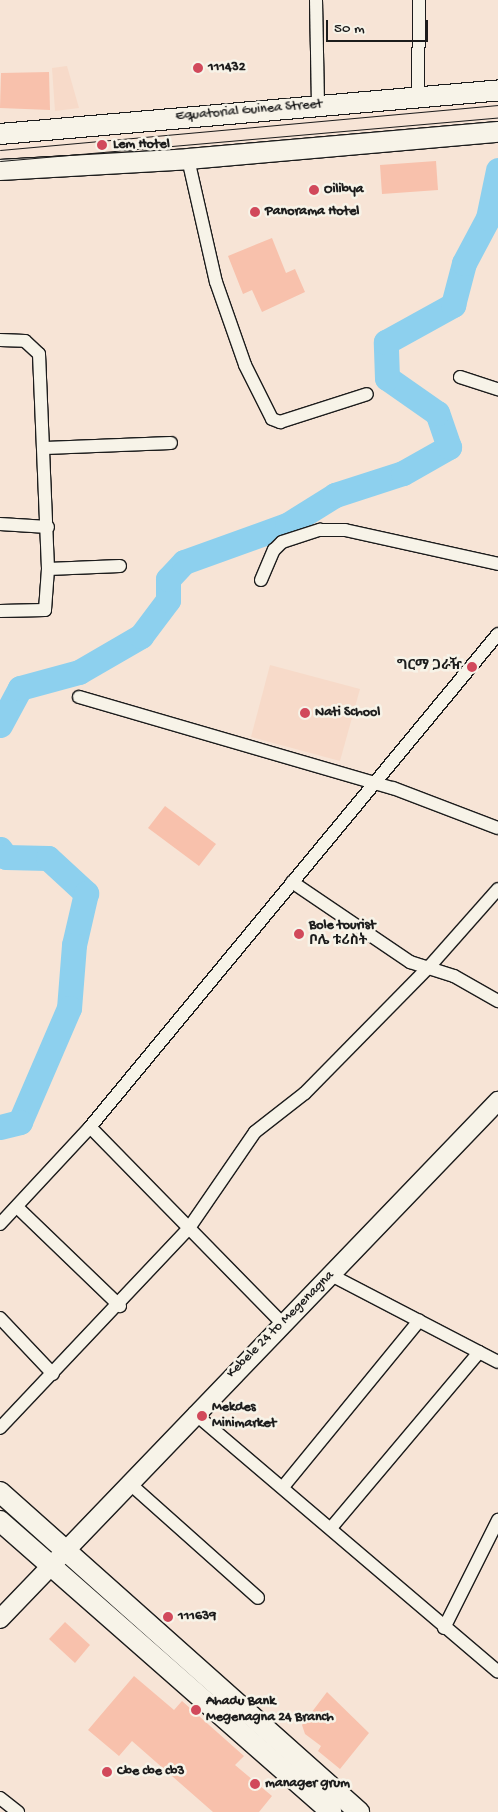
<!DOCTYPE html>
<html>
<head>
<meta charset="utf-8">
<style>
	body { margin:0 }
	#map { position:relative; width:498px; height:1812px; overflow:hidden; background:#f7e4d6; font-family:"Gochi Hand","Noto Sans Ethiopic",sans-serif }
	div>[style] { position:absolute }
	.built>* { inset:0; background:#f7dac9 }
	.river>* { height:25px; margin:-12.5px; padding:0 12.5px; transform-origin:12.5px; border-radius:12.5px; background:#8dd0ee }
	.building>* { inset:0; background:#f8c1ac }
	.roads { filter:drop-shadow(1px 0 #1c1c1c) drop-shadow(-1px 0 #1c1c1c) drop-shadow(0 1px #1c1c1c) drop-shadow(0 -1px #1c1c1c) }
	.street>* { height:12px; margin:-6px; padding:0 6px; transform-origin:6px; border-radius:6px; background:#f7f3e8 }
	.secondary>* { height:18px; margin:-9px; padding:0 9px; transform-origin:9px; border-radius:9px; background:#f7f3e8 }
	.primary>* { height:20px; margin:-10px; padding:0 10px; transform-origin:10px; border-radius:10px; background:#f7f3e8 }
	.tram>* { height:1px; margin:-0.5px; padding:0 0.5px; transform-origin:0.5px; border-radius:0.5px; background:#1c1c1c }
	.dots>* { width:14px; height:14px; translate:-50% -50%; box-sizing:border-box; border:2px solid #f7f3e8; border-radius:50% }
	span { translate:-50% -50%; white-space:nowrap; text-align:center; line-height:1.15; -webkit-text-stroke:5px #f7f3e8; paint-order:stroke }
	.poi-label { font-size:14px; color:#1c1c1c; font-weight:700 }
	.left { translate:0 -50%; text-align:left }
	.right { translate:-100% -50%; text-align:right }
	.street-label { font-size:14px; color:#1c1c1c }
	.scale { position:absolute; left:326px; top:20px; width:102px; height:22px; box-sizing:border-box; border:2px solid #1c1c1c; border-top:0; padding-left:6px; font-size:15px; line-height:18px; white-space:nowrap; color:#1c1c1c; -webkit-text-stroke:4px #f7f3e8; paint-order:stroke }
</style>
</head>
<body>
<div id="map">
	<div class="built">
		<div style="clip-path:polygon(67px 66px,79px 108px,55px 111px,52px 68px)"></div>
		<div style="clip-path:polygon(270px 665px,360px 689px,340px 761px,251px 737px)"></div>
	</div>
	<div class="river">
		<div style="left:0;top:725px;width:42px;rotate:-61.6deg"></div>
		<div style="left:20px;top:688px;width:61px;rotate:-15.2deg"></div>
		<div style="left:79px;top:672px;width:72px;rotate:-30.1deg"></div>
		<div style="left:141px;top:636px;width:45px;rotate:-53.1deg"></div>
		<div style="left:168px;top:600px;width:21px;rotate:-90deg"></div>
		<div style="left:168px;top:579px;width:23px;rotate:-47deg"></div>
		<div style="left:184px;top:562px;width:109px;rotate:-19.8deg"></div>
		<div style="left:287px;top:525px;width:57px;rotate:-32deg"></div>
		<div style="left:335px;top:495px;width:71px;rotate:-17.9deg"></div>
		<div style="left:403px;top:473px;width:53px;rotate:-29.5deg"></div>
		<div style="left:449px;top:447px;width:36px;rotate:-109deg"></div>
		<div style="left:437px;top:413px;width:61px;rotate:-145deg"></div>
		<div style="left:387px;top:378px;width:36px;rotate:-92deg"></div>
		<div style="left:386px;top:342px;width:77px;rotate:-28.9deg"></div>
		<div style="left:453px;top:305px;width:43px;rotate:-75.3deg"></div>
		<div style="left:464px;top:263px;width:51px;rotate:-61.9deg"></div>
		<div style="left:488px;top:218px;width:49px;rotate:-78.2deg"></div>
		<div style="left:0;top:849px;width:10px;rotate:53deg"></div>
		<div style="left:6px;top:857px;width:42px;rotate:1.4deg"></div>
		<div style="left:48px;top:858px;width:52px;rotate:42.6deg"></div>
		<div style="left:86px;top:893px;width:53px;rotate:103deg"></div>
		<div style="left:74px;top:945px;width:63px;rotate:94.5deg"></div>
		<div style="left:69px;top:1008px;width:124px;rotate:113.3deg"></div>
		<div style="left:20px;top:1122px;width:21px;rotate:166deg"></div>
	</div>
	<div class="building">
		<div style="clip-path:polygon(49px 72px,50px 110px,0 108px,1px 73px)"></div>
		<div style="clip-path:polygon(436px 161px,438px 190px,382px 194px,380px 165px)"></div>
		<div style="clip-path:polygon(272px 238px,286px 273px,295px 269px,305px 292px,262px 312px,252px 290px,243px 294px,228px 256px)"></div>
		<div style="clip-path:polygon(165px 806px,216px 844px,199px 866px,148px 828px)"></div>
		<div style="clip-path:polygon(65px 1622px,90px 1645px,75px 1663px,49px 1639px)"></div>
		<div style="clip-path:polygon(134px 1676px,174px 1710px,182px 1701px,244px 1756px,235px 1765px,272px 1796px,259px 1812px,213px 1812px,132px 1741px,119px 1756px,88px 1730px)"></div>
		<div style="clip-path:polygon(327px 1692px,369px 1733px,340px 1769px,318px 1751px,321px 1746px,305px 1734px,302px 1725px)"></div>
	</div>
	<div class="roads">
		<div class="street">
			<div style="left:316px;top:0;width:105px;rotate:88.9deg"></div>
			<div style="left:418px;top:97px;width:97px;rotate:-89.4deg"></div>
			<div style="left:188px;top:159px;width:126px;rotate:77.2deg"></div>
			<div style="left:216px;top:282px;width:88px;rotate:70.7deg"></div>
			<div style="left:245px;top:365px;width:60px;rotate:63.4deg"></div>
			<div style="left:272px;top:419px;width:9px;rotate:21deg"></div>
			<div style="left:280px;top:422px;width:91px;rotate:-17.8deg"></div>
			<div style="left:0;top:340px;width:25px;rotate:2deg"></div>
			<div style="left:25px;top:341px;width:19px;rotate:43deg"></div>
			<div style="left:39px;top:354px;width:215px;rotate:87.6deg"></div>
			<div style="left:48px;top:569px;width:41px;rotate:94.2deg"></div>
			<div style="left:45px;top:610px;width:45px;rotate:178.7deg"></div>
			<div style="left:460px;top:377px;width:40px;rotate:18deg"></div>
			<div style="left:45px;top:448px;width:126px;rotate:-2.3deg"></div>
			<div style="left:0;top:524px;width:48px;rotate:3.6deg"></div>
			<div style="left:48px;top:569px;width:72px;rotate:-2.4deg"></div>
			<div style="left:261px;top:580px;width:33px;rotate:-67deg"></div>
			<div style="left:274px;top:550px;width:11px;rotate:-45deg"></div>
			<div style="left:282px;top:542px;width:40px;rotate:-18deg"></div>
			<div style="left:320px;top:530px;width:25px"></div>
			<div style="left:345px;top:530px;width:157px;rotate:12.5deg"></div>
			<div style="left:79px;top:697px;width:327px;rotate:16.2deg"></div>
			<div style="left:393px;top:788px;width:112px;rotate:20.9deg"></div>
			<div style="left:292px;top:882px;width:143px;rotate:34.1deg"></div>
			<div style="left:410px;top:962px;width:46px;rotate:17.7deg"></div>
			<div style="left:454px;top:976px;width:51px;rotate:29.6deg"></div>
			<div style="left:17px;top:1207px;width:143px;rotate:43.9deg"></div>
			<div style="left:0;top:1224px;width:132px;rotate:-47.1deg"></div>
			<div style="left:90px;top:1127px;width:640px;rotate:-50.39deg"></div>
			<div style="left:331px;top:1275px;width:188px;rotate:27.5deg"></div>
			<div style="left:0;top:1318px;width:77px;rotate:46.6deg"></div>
			<div style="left:281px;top:1322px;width:132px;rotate:-134.4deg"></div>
			<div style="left:189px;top:1228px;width:116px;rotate:-55.5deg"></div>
			<div style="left:255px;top:1132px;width:63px;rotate:-38deg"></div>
			<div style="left:305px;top:1093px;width:177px;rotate:-45.5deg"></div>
			<div style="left:429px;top:967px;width:104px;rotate:-48.5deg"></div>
			<div style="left:194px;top:1413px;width:399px;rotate:40.4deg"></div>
			<div style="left:0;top:1428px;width:275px;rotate:-46.6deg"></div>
			<div style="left:189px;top:1228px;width:141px;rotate:-134.4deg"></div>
			<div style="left:128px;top:1482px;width:174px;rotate:41.7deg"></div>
			<div style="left:283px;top:1487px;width:215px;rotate:-50.7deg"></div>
			<div style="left:331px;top:1528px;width:230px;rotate:-49.9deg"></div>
			<div style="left:444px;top:1628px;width:121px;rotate:-63.4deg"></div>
			<div style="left:0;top:1798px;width:23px;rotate:38deg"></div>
		</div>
		<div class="secondary">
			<div style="left:0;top:1619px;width:719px;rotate:-46.13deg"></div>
		</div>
		<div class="primary">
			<div style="left:0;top:134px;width:500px;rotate:-5deg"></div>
			<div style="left:0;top:170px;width:188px;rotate:-3.3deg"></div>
			<div style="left:188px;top:159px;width:311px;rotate:-5deg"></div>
			<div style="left:0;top:1492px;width:481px;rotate:41.7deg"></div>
			<div style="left:0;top:1521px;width:441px;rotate:41.3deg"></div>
		</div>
	</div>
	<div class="tram">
		<div style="left:0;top:150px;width:500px;rotate:-5.16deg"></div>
		<div style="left:0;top:161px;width:500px;rotate:-5deg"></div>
	</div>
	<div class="dots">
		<div style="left:198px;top:68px;background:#d1495b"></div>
		<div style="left:102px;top:145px;background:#d1495b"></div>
		<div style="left:314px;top:190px;background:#d1495b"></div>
		<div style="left:255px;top:212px;background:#d1495b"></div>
		<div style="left:472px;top:667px;background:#d1495b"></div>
		<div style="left:305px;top:713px;background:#d1495b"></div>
		<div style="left:299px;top:934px;background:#d1495b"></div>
		<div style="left:202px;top:1416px;background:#d1495b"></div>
		<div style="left:168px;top:1617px;background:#d1495b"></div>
		<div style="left:196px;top:1710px;background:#d1495b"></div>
		<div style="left:107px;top:1772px;background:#d1495b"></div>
		<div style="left:255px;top:1784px;background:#d1495b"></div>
	</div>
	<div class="poi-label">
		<span class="left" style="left:208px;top:68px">111432</span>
		<span class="left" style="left:113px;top:145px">Lem Hotel</span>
		<span class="left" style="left:324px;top:190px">Oilibya</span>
		<span class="left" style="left:265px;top:212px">Panorama Hotel</span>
		<span class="right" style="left:462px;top:667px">ግርማ ጋራዥ</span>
		<span class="left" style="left:315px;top:713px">Nati School</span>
		<span class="left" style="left:309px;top:934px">Bole tourist<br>ቦሌ ቱሪስት</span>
		<span class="left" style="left:212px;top:1416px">Mekdes<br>Minimarket</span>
		<span class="left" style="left:178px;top:1617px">111639</span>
		<span class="left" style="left:206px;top:1710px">Ahadu Bank<br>Megenagna 24 Branch</span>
		<span class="left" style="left:117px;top:1772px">Cbe cbe cb3</span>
		<span class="left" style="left:265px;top:1784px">manager grum</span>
	</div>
	<div class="street-label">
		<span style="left:249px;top:111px;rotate:-5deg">Equatorial Guinea Street</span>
		<span style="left:281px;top:1325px;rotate:-45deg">Kebele 24 to Megenagna</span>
	</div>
	<div class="scale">50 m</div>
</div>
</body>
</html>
